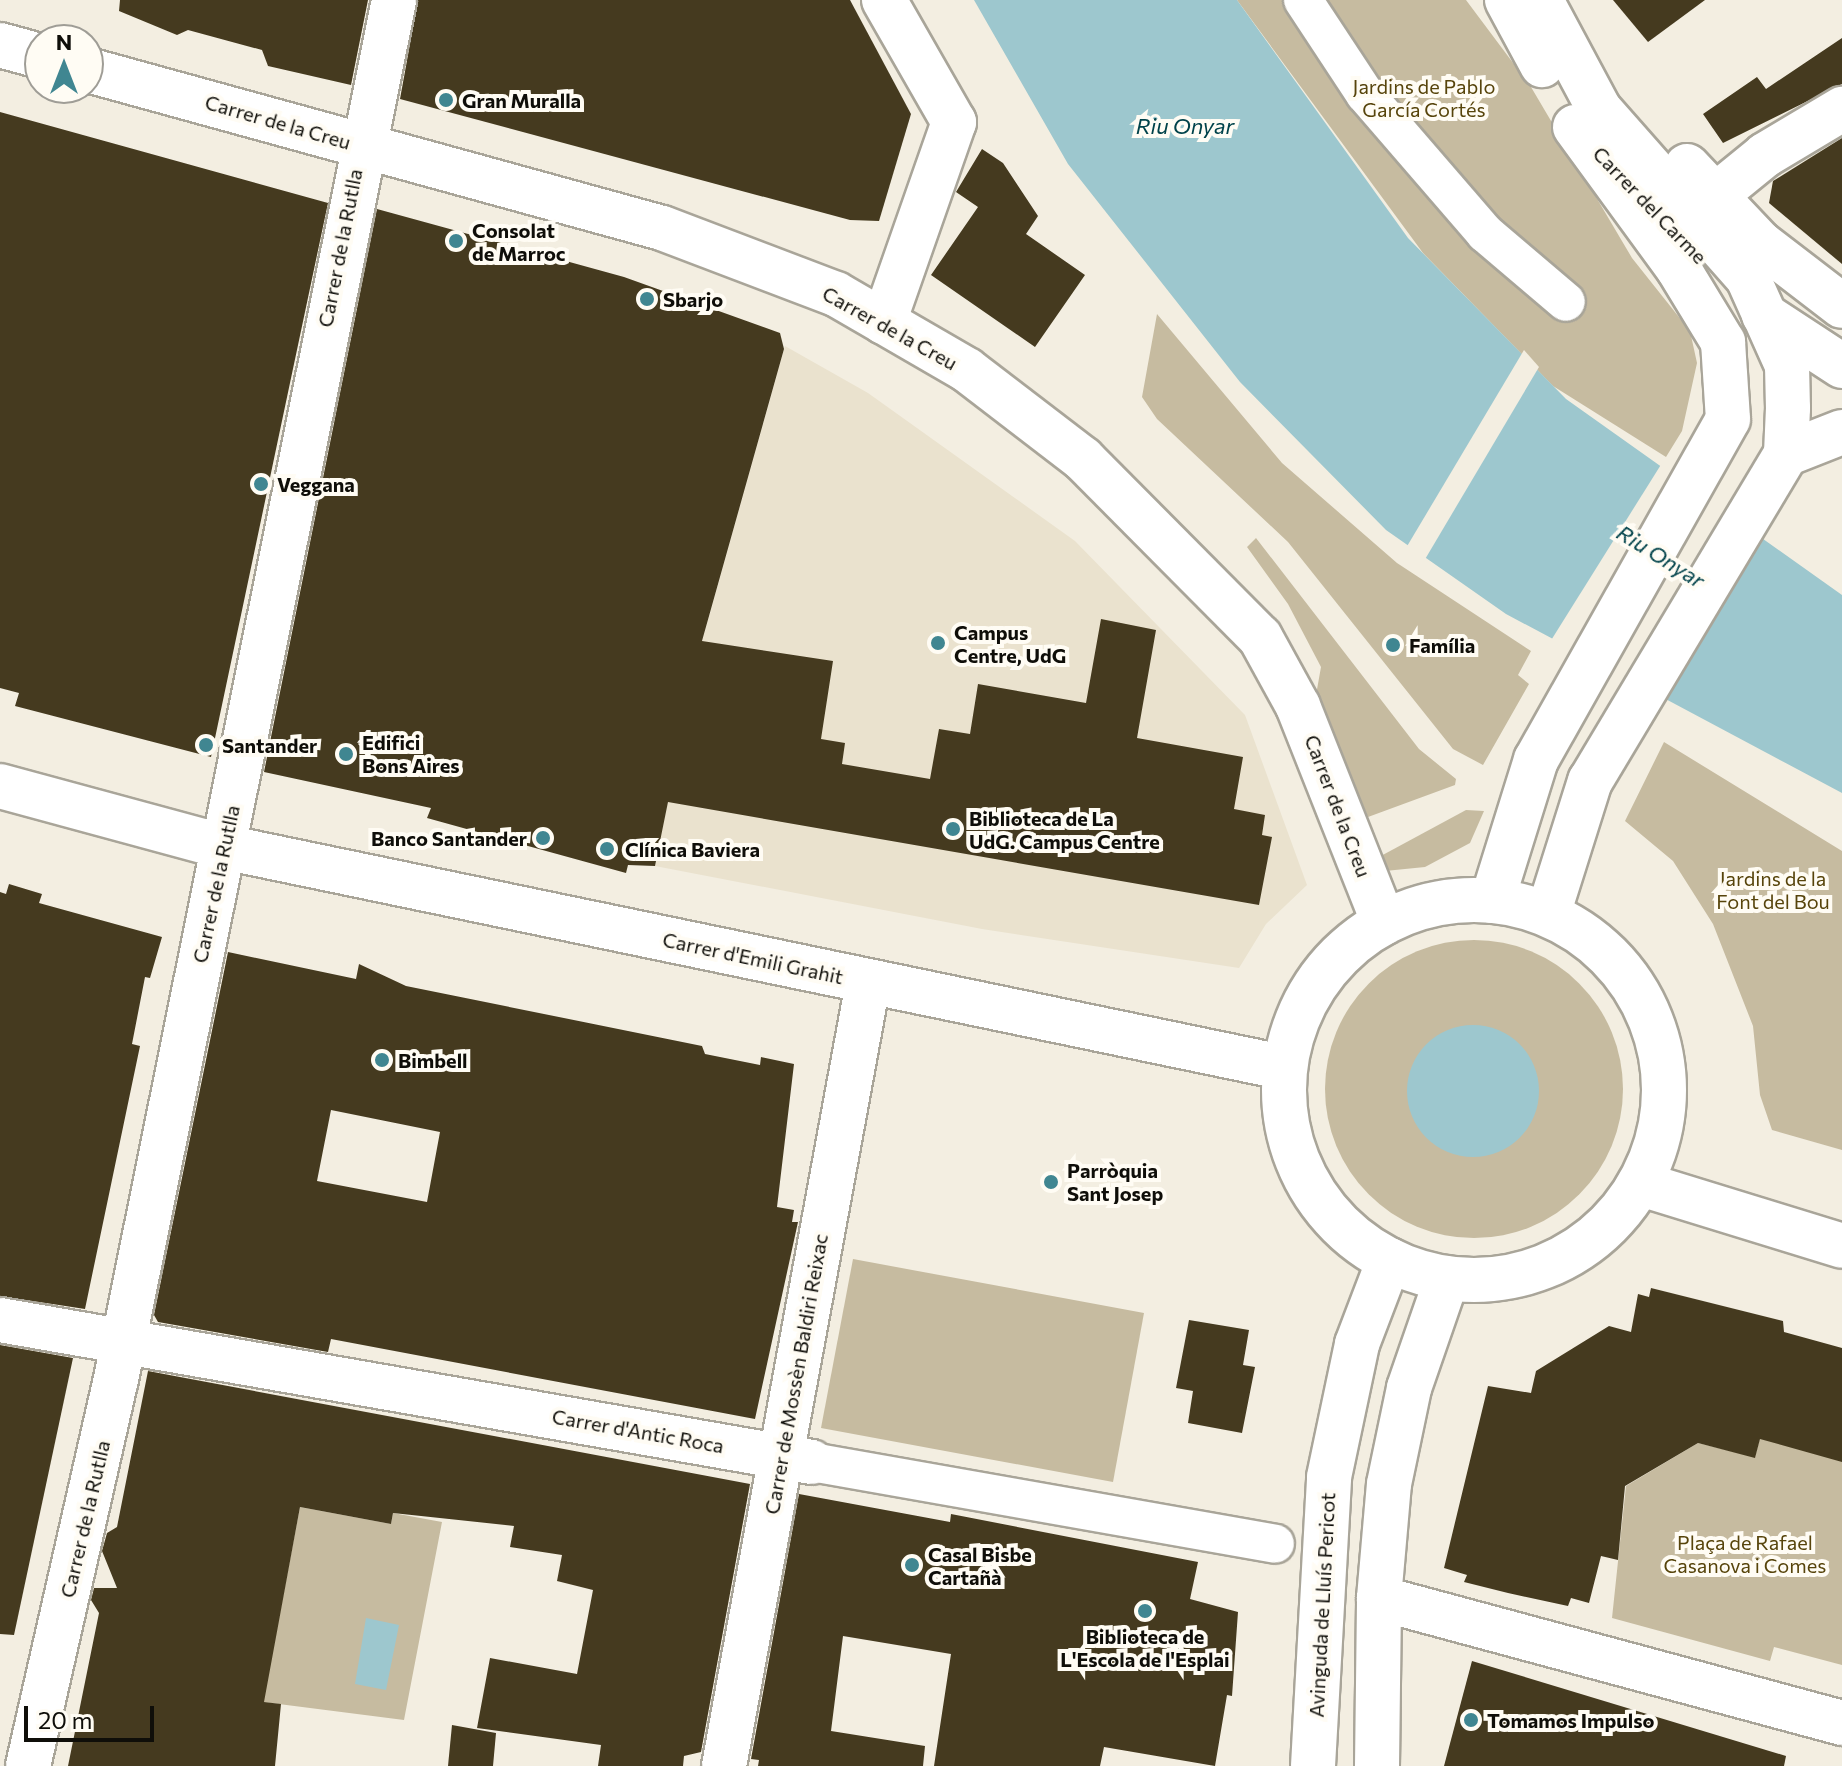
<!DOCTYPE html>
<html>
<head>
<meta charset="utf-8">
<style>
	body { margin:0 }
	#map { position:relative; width:1842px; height:1766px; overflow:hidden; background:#f3eee1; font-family:Commissioner,sans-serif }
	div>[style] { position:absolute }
	.built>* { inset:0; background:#eae2ce }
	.green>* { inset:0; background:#c6bba0 }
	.round { border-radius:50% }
	.water>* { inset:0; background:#9dc7ce }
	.pier>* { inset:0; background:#f3eee1 }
	.building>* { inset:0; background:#453a1f }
	.roads { filter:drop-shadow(2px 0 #a9a599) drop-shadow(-2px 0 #a9a599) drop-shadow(0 2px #a9a599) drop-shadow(0 -2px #a9a599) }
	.pedestrian>* { height:38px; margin:-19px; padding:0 19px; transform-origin:19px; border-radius:19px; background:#fff }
	.minor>* { height:44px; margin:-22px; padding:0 22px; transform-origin:22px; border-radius:22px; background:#fff }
	.tertiary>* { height:44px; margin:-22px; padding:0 22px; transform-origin:22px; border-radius:22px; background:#fff }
	.secondary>* { height:44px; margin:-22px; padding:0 22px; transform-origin:22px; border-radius:22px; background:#fff }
	.secondary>.ring { margin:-22px; padding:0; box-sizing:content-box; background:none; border:44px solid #fff; border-radius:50% }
	.dots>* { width:22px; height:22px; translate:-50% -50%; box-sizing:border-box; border:4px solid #fffcf4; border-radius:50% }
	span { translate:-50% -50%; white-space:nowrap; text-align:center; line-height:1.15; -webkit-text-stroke:8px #fffcf4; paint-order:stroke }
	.park-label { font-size:20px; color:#57440b }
	.poi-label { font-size:20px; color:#0f0e09; font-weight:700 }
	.left { translate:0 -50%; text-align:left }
	.right { translate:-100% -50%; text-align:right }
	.street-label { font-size:20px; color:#0f0e09 }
	.water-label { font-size:22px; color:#00424a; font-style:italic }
	.north { position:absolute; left:24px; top:24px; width:80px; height:80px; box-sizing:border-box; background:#fffcf4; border:2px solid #9f9d96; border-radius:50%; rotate:0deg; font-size:22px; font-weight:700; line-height:32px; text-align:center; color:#0f0e09 }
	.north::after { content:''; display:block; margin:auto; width:28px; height:36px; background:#408691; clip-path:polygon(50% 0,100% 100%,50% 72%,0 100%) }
	.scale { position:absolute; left:24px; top:1706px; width:130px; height:36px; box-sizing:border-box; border:4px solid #0f0e09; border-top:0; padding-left:10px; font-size:24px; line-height:28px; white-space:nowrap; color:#0f0e09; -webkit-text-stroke:6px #fffcf4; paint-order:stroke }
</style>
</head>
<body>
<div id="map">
	<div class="built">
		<div style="clip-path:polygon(785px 346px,868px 393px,1075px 541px,1245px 715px,1307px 885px,1266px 924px,1239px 968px,982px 929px,655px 866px,696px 663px)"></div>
	</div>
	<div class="green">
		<div style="clip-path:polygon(1237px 0,1466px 0,1531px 87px,1632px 258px,1690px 331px,1697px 363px,1682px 431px,1666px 457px,1553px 386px,1423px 253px)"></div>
		<div style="clip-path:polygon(1157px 314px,1282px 463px,1397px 563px,1531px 651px,1518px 675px,1529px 684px,1483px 765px,1453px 749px,1288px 542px,1157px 419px,1142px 397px)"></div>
		<div style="clip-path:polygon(1256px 538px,1419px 749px,1456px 779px,1455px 785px,1368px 817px,1316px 695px,1321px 667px,1288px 604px,1247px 547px)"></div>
		<div style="clip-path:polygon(1664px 742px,1842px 851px,1842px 1150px,1772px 1130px,1760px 1095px,1753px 1026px,1713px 924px,1673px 861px,1625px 821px)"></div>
		<div style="clip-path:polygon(1466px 810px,1484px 811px,1470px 843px,1425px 867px,1385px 871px,1379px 857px)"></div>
		<div class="round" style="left:1325px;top:940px;width:298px;height:298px"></div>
		<div style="clip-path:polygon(853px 1259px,1144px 1313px,1113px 1482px,821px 1428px)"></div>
		<div style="clip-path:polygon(1762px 1430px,1842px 1458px,1842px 1665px,1774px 1647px,1770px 1661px,1612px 1618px,1626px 1486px,1698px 1443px,1755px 1457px)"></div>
		<div style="clip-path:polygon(300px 1507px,391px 1524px,393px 1513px,442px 1522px,404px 1720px,263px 1702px)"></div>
	</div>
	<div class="water">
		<div style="clip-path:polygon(974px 0,1237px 0,1408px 238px,1566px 399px,1842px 595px,1842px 793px,1506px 614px,1386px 530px,1240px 382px,1068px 164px)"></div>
		<div class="round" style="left:1407px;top:1025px;width:132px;height:132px"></div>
		<div style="clip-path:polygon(366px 1618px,399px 1625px,386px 1690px,355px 1684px)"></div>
	</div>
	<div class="pier">
		<div style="clip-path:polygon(1524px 350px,1539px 367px,1424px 561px,1406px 548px)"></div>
		<div style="clip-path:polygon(1662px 463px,1756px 531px,1652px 697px,1550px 642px)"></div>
	</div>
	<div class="building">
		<div style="clip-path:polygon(120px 0,368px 0,351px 85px,268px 66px,262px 50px,188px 30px,177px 35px,119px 11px)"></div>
		<div style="clip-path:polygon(418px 0,850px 0,911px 114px,879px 221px,850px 220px,400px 99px)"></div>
		<div style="clip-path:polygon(1613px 0,1705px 0,1648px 42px)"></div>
		<div style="clip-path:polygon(1842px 38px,1842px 84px,1723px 143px,1703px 114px,1757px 77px,1766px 89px)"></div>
		<div style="clip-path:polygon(0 112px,328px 203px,211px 757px,15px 706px,19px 693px,0 688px)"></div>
		<div style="clip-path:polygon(1842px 138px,1842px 264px,1769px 203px,1773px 181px)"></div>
		<div style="clip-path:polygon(982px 149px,1003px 163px,1038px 216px,1026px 234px,1085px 275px,1035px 347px,931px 275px,978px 207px,956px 192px)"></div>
		<div style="clip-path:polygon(377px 209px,624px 277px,780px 333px,784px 349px,702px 641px,833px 661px,821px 739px,845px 743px,842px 764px,930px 779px,939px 729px,970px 734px,978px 684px,1086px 703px,1101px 619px,1156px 630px,1137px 738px,1243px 757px,1234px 809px,1265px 815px,1262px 835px,1272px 837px,1259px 905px,668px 802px,655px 866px,628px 865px,626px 873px,427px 818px,431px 808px,264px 772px)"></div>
		<div style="clip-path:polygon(9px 884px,42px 894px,39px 903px,162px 937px,150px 978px,145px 977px,132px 1044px,140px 1046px,85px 1309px,0 1296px,0 892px,6px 894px)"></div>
		<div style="clip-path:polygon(evenodd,228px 952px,356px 979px,359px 964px,406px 986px,702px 1046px,705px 1054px,760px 1065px,761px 1057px,794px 1064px,777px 1207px,794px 1210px,792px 1222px,798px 1222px,755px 1419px,331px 1339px,328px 1352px,158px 1322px,154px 1315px,228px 952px,331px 1110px,440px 1132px,427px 1202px,317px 1181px,331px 1110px)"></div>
		<div style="clip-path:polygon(1651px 1288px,1783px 1321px,1784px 1332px,1842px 1348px,1842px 1462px,1760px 1439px,1755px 1458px,1698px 1443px,1625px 1486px,1618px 1560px,1601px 1556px,1589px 1603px,1571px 1598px,1568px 1606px,1508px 1593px,1464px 1582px,1467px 1575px,1444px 1568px,1488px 1386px,1531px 1393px,1536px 1371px,1609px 1326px,1631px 1332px,1638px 1294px,1649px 1297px)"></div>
		<div style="clip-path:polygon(1189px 1320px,1249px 1330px,1243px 1365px,1255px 1367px,1242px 1433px,1188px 1423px,1193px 1391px,1176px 1388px)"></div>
		<div style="clip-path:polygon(0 1345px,73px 1358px,14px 1635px,0 1634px)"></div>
		<div style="clip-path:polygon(148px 1371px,750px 1484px,701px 1752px,684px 1756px,683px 1766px,598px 1766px,601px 1745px,477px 1728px,490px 1658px,577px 1674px,593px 1590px,557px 1581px,562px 1555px,510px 1547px,514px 1526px,393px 1513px,391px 1524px,300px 1507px,264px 1702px,281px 1704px,275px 1766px,68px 1766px,99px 1613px,91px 1600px,94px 1588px,117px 1588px,102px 1551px,107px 1533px,117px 1527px)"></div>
		<div style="clip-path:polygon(799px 1494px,950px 1522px,951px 1514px,1198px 1562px,1190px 1599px,1238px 1612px,1232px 1696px,1227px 1695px,1215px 1766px,1104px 1747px,1100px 1766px,934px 1766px,951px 1654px,843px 1636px,831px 1731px,925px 1746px,923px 1766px,758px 1766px,759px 1760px,751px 1759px)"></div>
		<div style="clip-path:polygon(1472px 1661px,1786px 1756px,1784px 1766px,1444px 1766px)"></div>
		<div style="clip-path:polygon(452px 1725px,496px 1733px,493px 1766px,448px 1766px)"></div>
	</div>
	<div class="roads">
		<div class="pedestrian">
			<div style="left:1303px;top:0;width:113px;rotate:56.6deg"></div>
			<div style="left:1365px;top:94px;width:184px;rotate:49.2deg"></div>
			<div style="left:1485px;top:233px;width:106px;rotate:40.4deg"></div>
			<div style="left:812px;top:1462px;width:470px;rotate:10deg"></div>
		</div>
		<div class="minor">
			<div style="left:884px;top:0;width:141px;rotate:60.2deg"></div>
			<div style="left:954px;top:122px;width:212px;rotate:109.3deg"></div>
			<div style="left:1507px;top:0;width:74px;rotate:61.7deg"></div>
			<div style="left:1543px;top:4px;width:119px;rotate:61.9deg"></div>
			<div style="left:1599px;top:109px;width:225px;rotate:48.6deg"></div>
			<div style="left:1748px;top:278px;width:95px;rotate:65.9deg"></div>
			<div style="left:1787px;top:365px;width:43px;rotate:88.7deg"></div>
			<div style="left:1788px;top:408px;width:46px;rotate:92.5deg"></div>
			<div style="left:1786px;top:454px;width:381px;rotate:120.9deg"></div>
			<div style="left:1590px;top:781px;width:139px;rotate:107.5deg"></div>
			<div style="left:0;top:45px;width:41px;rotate:15.4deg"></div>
			<div style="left:88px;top:70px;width:595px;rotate:15.39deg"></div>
			<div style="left:662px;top:228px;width:186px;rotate:20.8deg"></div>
			<div style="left:836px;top:294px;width:151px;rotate:30.1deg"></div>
			<div style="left:967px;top:370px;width:146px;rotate:37.5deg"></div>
			<div style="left:1083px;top:459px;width:251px;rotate:45.2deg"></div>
			<div style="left:1260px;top:637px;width:79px;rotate:61.2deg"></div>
			<div style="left:1298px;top:706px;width:233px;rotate:68.4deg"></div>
			<div style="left:1575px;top:127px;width:175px;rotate:53.9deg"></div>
			<div style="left:1678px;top:268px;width:87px;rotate:58.7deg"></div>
			<div style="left:1723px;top:342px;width:77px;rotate:86.3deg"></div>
			<div style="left:1687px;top:166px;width:106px;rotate:46.5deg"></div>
			<div style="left:1760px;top:243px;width:103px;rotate:37.5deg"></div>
			<div style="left:1716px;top:195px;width:63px;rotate:-39.2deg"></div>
			<div style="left:1765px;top:155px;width:90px;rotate:-30.9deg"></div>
			<div style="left:1764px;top:315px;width:93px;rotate:33.2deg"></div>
			<div style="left:1786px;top:454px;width:60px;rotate:-21.4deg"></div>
			<div style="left:1492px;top:901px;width:148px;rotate:-72.7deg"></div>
			<div style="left:1536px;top:760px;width:391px;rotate:-60.6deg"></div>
			<div style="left:0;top:1320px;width:824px;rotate:9.92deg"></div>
			<div style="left:1379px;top:1598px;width:480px;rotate:15.1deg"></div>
			<div style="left:28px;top:1766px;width:397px;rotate:-77.2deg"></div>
			<div style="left:116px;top:1379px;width:1407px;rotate:-78.6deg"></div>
			<div style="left:724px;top:1766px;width:796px;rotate:-79.58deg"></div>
		</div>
		<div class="tertiary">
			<div style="left:1313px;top:1766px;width:289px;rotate:-86.8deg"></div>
			<div style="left:1329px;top:1477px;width:136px;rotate:-78.1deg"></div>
			<div style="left:1357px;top:1344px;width:90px;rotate:-69.1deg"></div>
			<div style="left:1377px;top:1766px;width:168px;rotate:-89.3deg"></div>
			<div style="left:1379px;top:1598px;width:114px;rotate:-85deg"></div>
			<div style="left:1389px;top:1484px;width:98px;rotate:-78.2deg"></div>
			<div style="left:1409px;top:1388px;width:116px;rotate:-70.9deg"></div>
		</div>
		<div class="secondary">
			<div style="left:0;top:786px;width:232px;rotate:15.2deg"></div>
			<div style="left:224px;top:847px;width:1081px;rotate:11.75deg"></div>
			<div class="ring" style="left:1284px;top:900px;width:336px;height:336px"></div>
			<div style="left:1641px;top:1184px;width:210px;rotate:17.1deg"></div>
		</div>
	</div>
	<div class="dots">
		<div style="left:446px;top:100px;background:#408691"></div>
		<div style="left:456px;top:241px;background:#408691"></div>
		<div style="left:647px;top:299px;background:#408691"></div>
		<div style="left:261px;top:484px;background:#408691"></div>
		<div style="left:938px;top:643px;background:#408691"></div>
		<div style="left:1393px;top:645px;background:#408691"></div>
		<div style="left:206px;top:745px;background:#408691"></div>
		<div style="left:346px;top:754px;background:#408691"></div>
		<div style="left:953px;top:829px;background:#408691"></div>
		<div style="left:543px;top:838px;background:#408691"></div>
		<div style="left:607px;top:849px;background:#408691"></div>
		<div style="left:382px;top:1060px;background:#408691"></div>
		<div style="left:1051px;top:1182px;background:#408691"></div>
		<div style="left:912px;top:1565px;background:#408691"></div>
		<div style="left:1145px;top:1611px;background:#408691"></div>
		<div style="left:1471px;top:1720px;background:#408691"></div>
	</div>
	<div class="park-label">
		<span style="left:1424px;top:98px">Jardins de Pablo<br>García Cortés</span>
		<span style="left:1773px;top:890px">Jardins de la<br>Font del Bou</span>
		<span style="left:1745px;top:1554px">Plaça de Rafael<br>Casanova i Comes</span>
	</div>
	<div class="poi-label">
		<span class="left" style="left:462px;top:100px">Gran Muralla</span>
		<span class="left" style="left:472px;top:242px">Consolat<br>de Marroc</span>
		<span class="left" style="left:663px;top:299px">Sbarjo</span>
		<span class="left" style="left:277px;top:484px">Veggana</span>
		<span class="left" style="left:954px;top:644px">Campus<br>Centre, UdG</span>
		<span class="left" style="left:1409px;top:645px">Família</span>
		<span class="left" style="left:362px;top:754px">Edifici<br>Bons Aires</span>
		<span class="left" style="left:222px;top:745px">Santander</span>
		<span class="left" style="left:969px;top:830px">Biblioteca de La<br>UdG. Campus Centre</span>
		<span class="right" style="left:527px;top:838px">Banco Santander</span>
		<span class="left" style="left:625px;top:849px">Clínica Baviera</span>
		<span class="left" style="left:398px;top:1060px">Bimbell</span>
		<span class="left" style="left:1067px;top:1182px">Parròquia<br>Sant Josep</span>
		<span class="left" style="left:928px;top:1566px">Casal Bisbe<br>Cartañà</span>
		<span style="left:1145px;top:1648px">Biblioteca de<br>L'Escola de l'Esplai</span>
		<span class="left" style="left:1487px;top:1720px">Tomamos Impulso</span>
	</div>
	<div class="street-label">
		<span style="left:278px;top:122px;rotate:16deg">Carrer de la Creu</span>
		<span style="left:1650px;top:205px;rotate:46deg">Carrer del Carme</span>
		<span style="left:340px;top:248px;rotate:-79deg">Carrer de la Rutlla</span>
		<span style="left:890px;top:328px;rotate:29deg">Carrer de la Creu</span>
		<span style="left:1338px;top:806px;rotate:69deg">Carrer de la Creu</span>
		<span style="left:216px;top:884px;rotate:-78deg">Carrer de la Rutlla</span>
		<span style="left:753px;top:958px;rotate:12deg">Carrer d'Emili Grahit</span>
		<span style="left:796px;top:1374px;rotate:-80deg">Carrer de Mossèn Baldiri Reixac</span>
		<span style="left:638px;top:1431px;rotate:10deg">Carrer d'Antic Roca</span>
		<span style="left:85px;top:1519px;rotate:-77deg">Carrer de la Rutlla</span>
		<span style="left:1322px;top:1605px;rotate:-87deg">Avinguda de Lluís Pericot</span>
	</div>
	<div class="water-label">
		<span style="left:1185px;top:126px">Riu Onyar</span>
		<span style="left:1661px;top:556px;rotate:32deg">Riu Onyar</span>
	</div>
	<div class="north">N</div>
	<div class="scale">20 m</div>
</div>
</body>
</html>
